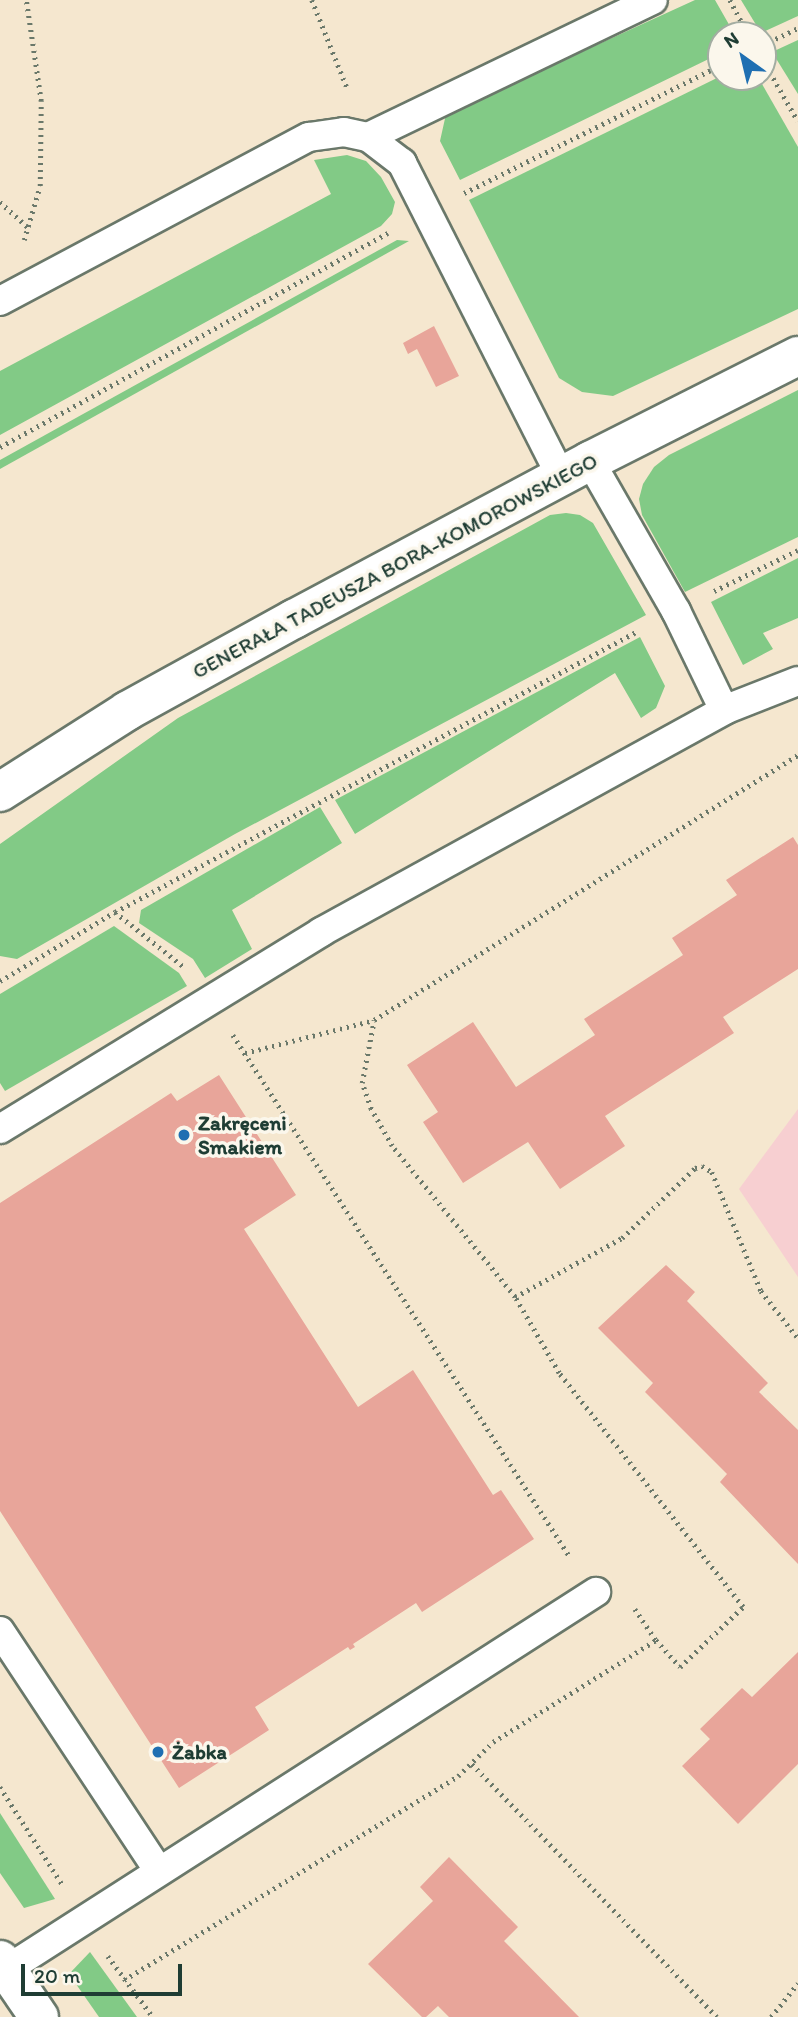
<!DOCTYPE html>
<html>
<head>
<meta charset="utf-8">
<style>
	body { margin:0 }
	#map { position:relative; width:798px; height:2017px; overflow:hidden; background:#f5e7cf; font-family:Itim,sans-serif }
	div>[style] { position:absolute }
	.built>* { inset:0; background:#f7cfd1 }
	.green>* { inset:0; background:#82ca86 }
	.building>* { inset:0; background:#e8a59a }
	.path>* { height:4.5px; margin-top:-2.25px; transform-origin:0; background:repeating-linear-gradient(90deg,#6a786a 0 2px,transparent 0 7px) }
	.roads { filter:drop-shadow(2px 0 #6a786a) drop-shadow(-2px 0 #6a786a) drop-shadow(0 2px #6a786a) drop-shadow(0 -2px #6a786a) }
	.service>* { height:28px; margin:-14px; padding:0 14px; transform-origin:14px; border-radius:14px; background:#fff }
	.tertiary>* { height:38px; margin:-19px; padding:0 19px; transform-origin:19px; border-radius:19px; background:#fff }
	.dots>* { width:19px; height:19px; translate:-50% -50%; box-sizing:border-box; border:4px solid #fbf7ec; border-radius:50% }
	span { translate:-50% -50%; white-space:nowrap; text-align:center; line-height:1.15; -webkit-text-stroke:7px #fbf7ec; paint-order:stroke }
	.street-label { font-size:21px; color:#1f3d34 }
	.poi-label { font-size:21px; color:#1f3d34; font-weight:700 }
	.left { translate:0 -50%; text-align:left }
	.north { position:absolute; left:707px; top:21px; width:70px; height:70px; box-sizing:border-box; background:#fbf7ec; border:2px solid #a3ada2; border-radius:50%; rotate:326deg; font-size:19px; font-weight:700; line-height:28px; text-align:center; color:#1f3d34 }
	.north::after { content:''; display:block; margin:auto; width:24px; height:32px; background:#1f6fb2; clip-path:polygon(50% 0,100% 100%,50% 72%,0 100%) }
	.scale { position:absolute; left:21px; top:1964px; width:161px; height:32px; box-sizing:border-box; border:4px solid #1f3d34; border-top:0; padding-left:9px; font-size:21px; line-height:24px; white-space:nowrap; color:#1f3d34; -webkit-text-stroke:5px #fbf7ec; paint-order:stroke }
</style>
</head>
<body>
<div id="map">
	<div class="built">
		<div style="clip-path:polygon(798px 1109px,798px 1277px,739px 1189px)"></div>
	</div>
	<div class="green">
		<div style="clip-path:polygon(695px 0,715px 0,735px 35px,721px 35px,721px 53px,460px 180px,440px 141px,446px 114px)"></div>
		<div style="clip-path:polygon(741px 0,798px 0,798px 16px,761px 33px)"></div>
		<div style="clip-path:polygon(798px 40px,798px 94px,772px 52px)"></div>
		<div style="clip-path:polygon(721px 76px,758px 77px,798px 147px,798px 309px,613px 396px,582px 392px,559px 378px,469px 200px)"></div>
		<div style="clip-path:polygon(347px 155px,366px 161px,381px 177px,395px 202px,392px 214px,381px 226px,0 435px,0 371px,331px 194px,314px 160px)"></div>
		<div style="clip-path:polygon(397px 240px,409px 241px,0 469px,0 460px)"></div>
		<div style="clip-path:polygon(798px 390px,798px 537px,685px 592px,642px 515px,639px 499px,643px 484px,654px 467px,669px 455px)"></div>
		<div style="clip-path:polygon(566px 513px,580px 515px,593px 523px,646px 615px,235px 834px,17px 959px,0 956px,0 844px,178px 718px,550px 515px)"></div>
		<div style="clip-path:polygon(798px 558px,798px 618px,763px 633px,773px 649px,743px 665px,711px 602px)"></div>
		<div style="clip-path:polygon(640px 637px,665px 686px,656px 708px,641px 718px,615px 673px,355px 834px,335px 800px)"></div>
		<div style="clip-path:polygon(320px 807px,342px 843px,232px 910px,252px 949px,205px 978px,193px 959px,139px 923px,141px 910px)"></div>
		<div style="clip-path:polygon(114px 926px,179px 973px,187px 986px,5px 1091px,0 1083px,0 994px)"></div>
		<div style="clip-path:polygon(0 1813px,55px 1899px,24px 1908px,0 1873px)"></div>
		<div style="clip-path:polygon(90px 1952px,137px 2017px,99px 2017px,69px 1974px)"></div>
	</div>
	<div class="building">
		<div style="clip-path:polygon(434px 326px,459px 376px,436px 387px,417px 349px,408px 354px,403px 343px)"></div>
		<div style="clip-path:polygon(793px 837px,798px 845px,798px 969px,723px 1017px,734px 1033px,605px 1116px,625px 1146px,560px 1189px,528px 1142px,463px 1183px,423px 1122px,438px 1112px,407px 1065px,473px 1022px,516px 1087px,595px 1035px,584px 1019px,683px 955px,672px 938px,737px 895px,726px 880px)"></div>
		<div style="clip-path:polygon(219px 1075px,296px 1195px,244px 1229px,358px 1407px,413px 1370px,493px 1495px,501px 1490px,534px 1539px,422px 1612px,416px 1603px,353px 1644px,355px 1647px,350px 1650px,348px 1647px,255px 1707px,269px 1730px,179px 1788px,0 1511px,0 1203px,171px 1093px,177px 1101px)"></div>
		<div style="clip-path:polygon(666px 1265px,695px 1292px,687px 1301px,768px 1383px,759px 1392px,798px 1430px,798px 1564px,720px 1482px,727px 1474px,645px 1392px,653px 1383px,598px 1328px)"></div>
		<div style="clip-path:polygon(798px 1652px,798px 1764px,738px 1824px,682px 1766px,710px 1739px,700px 1729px,742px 1688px,752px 1697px)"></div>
		<div style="clip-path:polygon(449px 1857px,518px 1927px,504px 1941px,579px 2017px,449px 2017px,438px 2006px,426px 2017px,422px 2017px,368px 1964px,433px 1901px,420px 1887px)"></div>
	</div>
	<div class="path">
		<div style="left:312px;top:0;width:97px;rotate:68.2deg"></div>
		<div style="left:730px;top:0;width:40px;rotate:62deg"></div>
		<div style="left:763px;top:45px;width:39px;rotate:-26deg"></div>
		<div style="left:763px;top:60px;width:70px;rotate:60.2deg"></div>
		<div style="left:464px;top:193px;width:287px;rotate:-26.5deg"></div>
		<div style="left:0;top:202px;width:38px;rotate:42deg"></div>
		<div style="left:24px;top:240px;width:56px;rotate:-73.5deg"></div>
		<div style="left:40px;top:186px;width:85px;rotate:-89.3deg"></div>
		<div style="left:41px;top:101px;width:102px;rotate:-98.4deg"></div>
		<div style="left:0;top:447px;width:443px;rotate:-28.9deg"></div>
		<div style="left:714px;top:591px;width:93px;rotate:-26deg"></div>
		<div style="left:115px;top:912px;width:87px;rotate:38.5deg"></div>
		<div style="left:0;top:981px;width:134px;rotate:-31deg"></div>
		<div style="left:115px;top:912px;width:594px;rotate:-28.25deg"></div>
		<div style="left:233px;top:1035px;width:621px;rotate:57.15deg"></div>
		<div style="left:245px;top:1053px;width:133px;rotate:-14.3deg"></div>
		<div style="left:515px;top:1297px;width:122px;rotate:-28.9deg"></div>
		<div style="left:622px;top:1238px;width:101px;rotate:-43.8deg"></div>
		<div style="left:695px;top:1168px;width:7px;rotate:-16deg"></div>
		<div style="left:702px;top:1166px;width:12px;rotate:31deg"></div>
		<div style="left:712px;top:1172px;width:129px;rotate:67.6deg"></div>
		<div style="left:761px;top:1291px;width:60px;rotate:51.8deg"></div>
		<div style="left:635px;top:1609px;width:37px;rotate:56deg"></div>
		<div style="left:656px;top:1640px;width:36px;rotate:48deg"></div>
		<div style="left:680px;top:1667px;width:87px;rotate:-43.6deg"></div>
		<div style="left:743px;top:1607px;width:298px;rotate:-128.2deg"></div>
		<div style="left:559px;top:1373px;width:88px;rotate:-120.1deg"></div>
		<div style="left:515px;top:1297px;width:195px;rotate:-129.2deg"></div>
		<div style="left:392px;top:1146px;width:43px;rotate:-119.6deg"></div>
		<div style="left:371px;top:1109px;width:28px;rotate:-109deg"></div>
		<div style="left:362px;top:1083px;width:64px;rotate:-79.2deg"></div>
		<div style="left:374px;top:1020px;width:500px;rotate:-32.01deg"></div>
		<div style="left:472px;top:1764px;width:352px;rotate:45.9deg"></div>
		<div style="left:0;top:1787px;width:115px;rotate:57.4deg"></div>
		<div style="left:108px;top:1956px;width:76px;rotate:53.6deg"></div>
		<div style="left:124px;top:1980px;width:391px;rotate:-31.4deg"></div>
		<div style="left:458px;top:1776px;width:49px;rotate:-44.2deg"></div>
		<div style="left:493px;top:1742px;width:192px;rotate:-32deg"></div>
		<div style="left:771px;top:2017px;width:43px;rotate:-51.5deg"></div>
	</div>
	<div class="roads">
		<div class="service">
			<div style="left:368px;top:137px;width:316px;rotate:-25.7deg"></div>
			<div style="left:0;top:301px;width:350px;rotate:-28deg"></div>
			<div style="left:309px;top:137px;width:35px;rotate:-8deg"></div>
			<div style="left:344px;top:132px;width:25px;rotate:12deg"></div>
			<div style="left:368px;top:137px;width:43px;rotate:37.4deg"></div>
			<div style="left:402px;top:163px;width:351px;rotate:63.1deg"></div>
			<div style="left:590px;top:461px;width:173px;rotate:60.2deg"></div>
			<div style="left:676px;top:611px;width:110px;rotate:64.1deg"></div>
			<div style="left:0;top:1129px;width:377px;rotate:-31.5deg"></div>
			<div style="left:321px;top:932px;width:460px;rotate:-28.8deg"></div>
			<div style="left:724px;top:710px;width:79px;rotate:-21.4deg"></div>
			<div style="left:0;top:1631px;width:288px;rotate:56.5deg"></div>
			<div style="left:6px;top:1970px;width:701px;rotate:-32.65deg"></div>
		</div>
		<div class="tertiary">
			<div style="left:0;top:792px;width:151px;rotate:-32.5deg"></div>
			<div style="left:127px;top:711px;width:191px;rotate:-28.9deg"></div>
			<div style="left:294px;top:619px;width:336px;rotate:-28.1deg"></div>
			<div style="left:590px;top:461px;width:233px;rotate:-26.8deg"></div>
			<div style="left:0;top:1960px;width:69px;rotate:55.6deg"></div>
		</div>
	</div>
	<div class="dots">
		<div style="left:184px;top:1135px;background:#1f6fb2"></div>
		<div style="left:158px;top:1752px;background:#1f6fb2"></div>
	</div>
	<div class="street-label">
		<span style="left:395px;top:566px;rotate:-28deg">GENERAŁA TADEUSZA BORA-KOMOROWSKIEGO</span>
	</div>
	<div class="poi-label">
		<span class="left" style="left:198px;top:1135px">Zakręceni<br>Smakiem</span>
		<span class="left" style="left:172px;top:1752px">Żabka</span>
	</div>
	<div class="north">N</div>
	<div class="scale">20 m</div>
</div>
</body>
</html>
